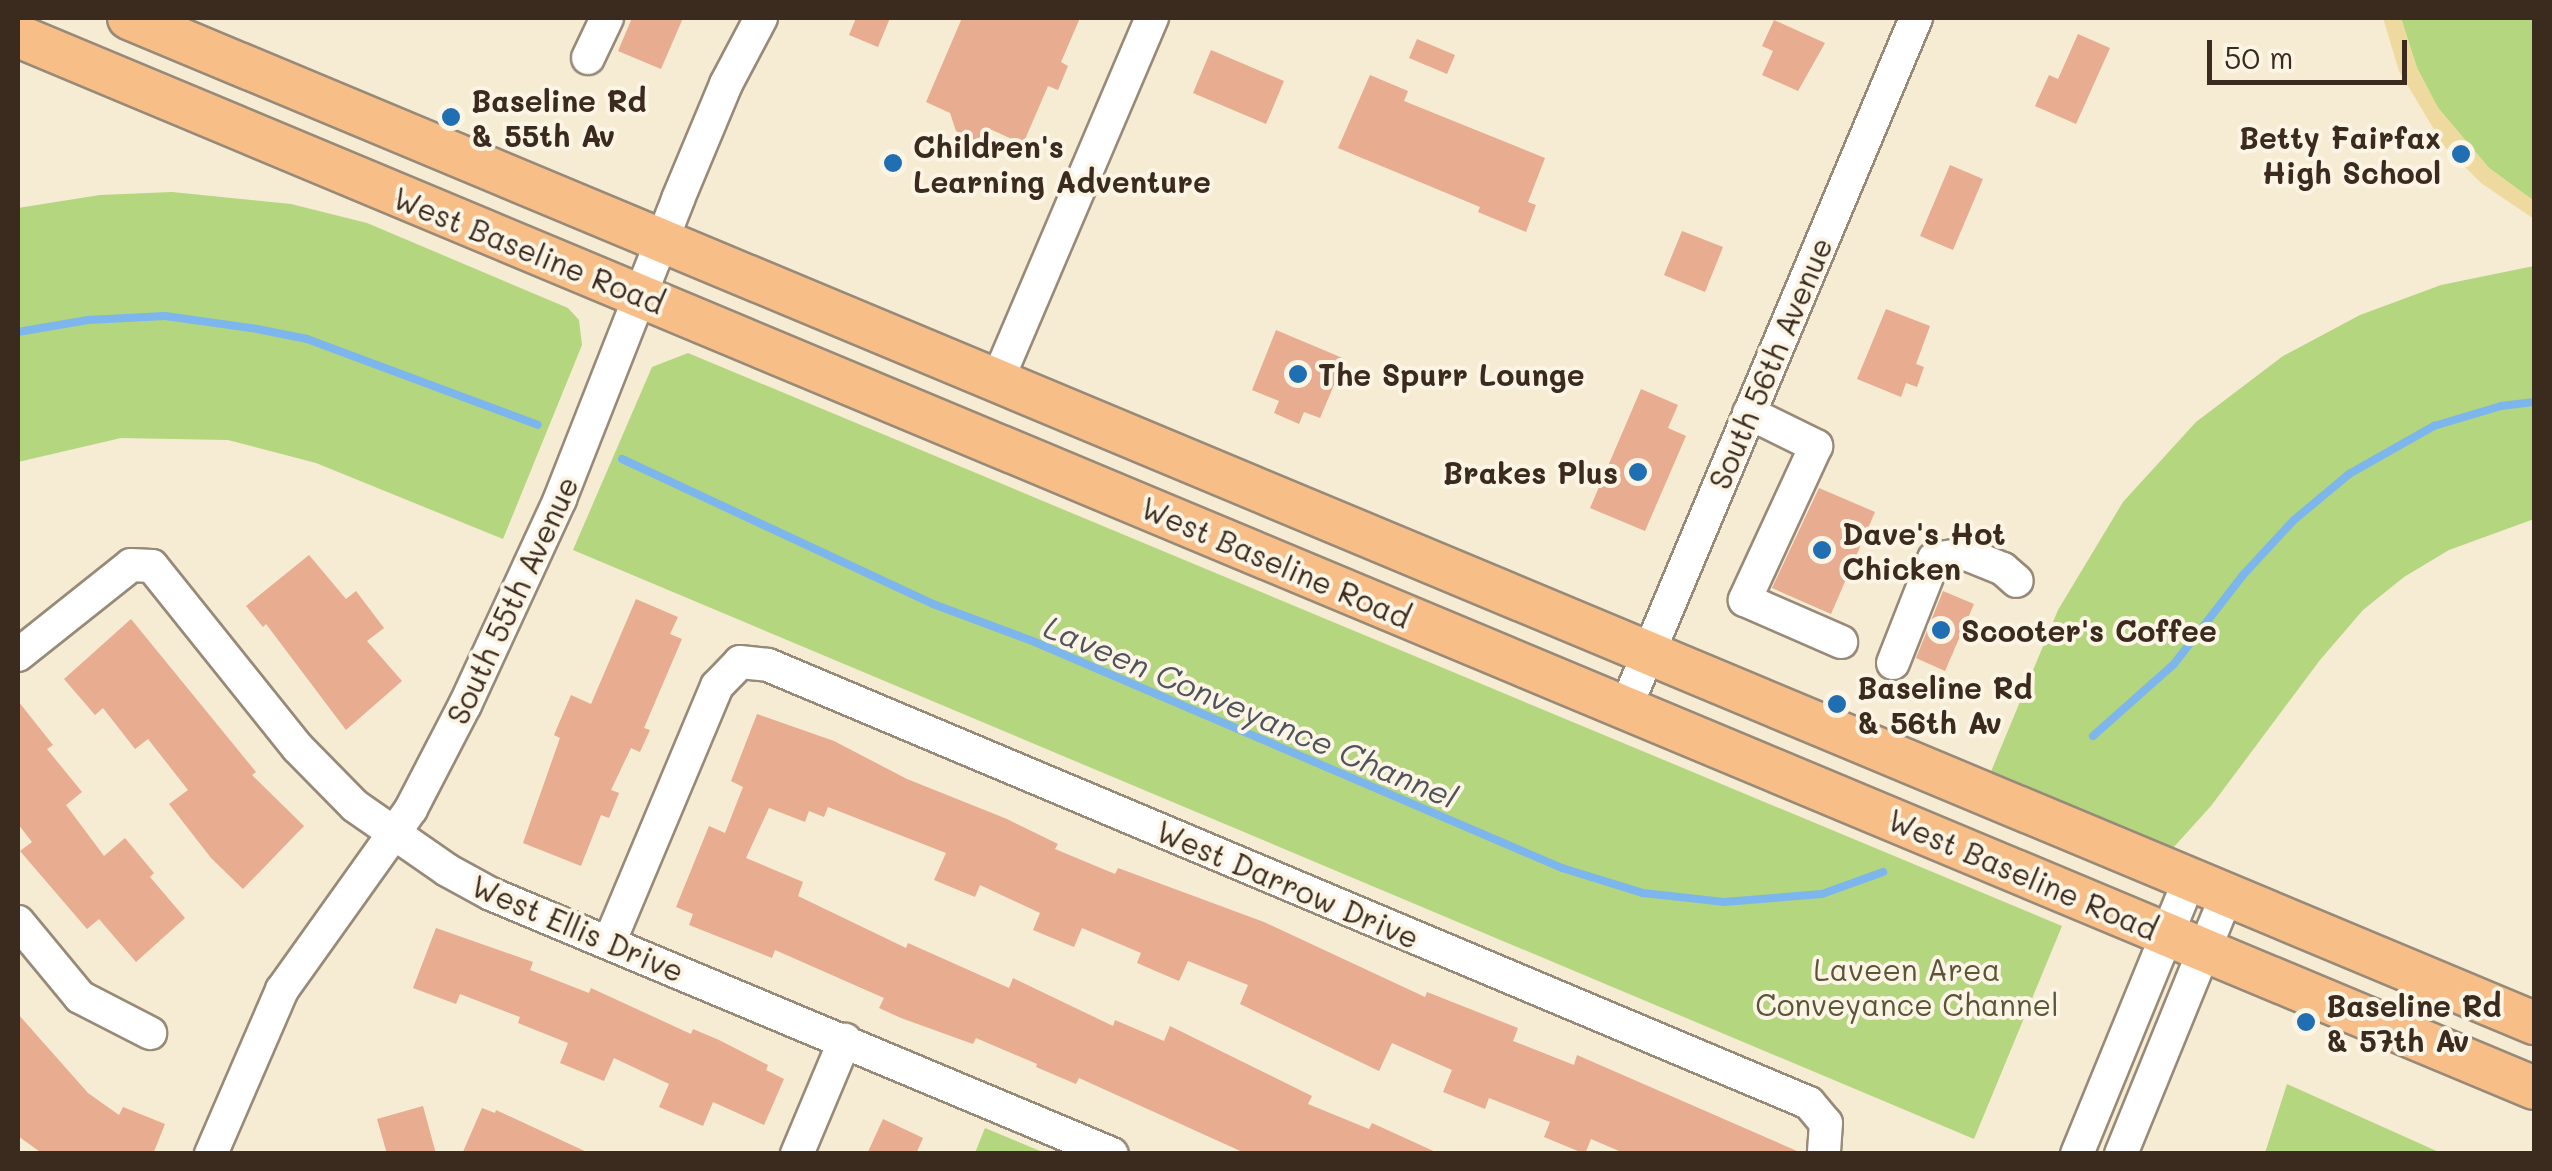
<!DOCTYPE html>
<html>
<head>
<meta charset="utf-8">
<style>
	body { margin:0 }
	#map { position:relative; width:2552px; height:1171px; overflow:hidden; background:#f6ebd3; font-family:Mali,sans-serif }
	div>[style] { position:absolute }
	.green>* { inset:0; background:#b3d67e }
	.sand>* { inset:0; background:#eeda9e }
	.stream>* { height:8px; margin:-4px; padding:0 4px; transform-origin:4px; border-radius:4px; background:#7db5ed }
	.building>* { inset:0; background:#e8ac90 }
	.roads { filter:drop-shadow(2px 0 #988a78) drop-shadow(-2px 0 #988a78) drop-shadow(0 2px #988a78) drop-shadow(0 -2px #988a78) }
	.minor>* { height:32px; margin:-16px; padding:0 16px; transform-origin:16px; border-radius:16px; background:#fff }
	.major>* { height:42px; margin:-21px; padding:0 21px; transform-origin:21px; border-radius:21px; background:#f7be88 }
	.dots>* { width:28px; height:28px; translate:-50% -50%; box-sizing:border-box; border:5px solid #fcf5e5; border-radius:50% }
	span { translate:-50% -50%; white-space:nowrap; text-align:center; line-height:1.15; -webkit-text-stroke:8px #fcf5e5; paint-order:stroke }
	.poi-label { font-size:30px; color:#3b2a1e; font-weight:700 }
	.left { translate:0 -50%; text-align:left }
	.right { translate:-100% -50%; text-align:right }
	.street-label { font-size:30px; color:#3b2a1e }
	.park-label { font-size:30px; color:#595536 }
	.water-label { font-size:32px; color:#4f545c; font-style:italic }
	.frame { position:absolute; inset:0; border:20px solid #3b2a1e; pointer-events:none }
	.scale { position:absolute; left:2207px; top:40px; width:200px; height:45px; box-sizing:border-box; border:5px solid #3b2a1e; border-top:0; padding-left:12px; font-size:30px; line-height:35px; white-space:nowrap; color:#3b2a1e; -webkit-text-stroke:8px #fcf5e5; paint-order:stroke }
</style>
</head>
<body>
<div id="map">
	<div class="green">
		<div style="clip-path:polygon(2401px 18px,2534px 18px,2534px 201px,2489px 168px,2438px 108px,2417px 68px)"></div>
		<div style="clip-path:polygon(172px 192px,291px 204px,367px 223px,568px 308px,579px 320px,582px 345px,503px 539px,316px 463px,228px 440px,121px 438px,18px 462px,18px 208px,100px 195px)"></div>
		<div style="clip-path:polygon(2534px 266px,2534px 519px,2449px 550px,2404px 577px,2363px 610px,2320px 660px,2211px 806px,2172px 849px,1990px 774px,2058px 610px,2123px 502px,2196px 422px,2283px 356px,2360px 315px,2441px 285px)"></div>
		<div style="clip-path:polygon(688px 353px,2062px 926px,1974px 1139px,573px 550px,652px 367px)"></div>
		<div style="clip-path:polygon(2287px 1084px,2441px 1153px,2265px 1153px)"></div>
		<div style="clip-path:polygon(985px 1128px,1045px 1153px,975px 1153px)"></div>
	</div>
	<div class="sand">
		<div style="clip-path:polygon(2383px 18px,2401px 18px,2417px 68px,2438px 108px,2489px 168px,2534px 201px,2534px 219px,2481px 183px,2444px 146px,2399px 71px)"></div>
	</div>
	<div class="stream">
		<div style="left:18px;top:332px;width:71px;rotate:-9.7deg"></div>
		<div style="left:88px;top:320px;width:77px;rotate:-3deg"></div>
		<div style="left:165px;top:316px;width:93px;rotate:8deg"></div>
		<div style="left:257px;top:329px;width:51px;rotate:11.3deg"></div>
		<div style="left:307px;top:339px;width:246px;rotate:20.4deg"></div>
		<div style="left:622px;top:459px;width:343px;rotate:25deg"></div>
		<div style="left:933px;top:604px;width:103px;rotate:20.4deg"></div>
		<div style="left:1030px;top:640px;width:579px;rotate:23.2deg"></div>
		<div style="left:1562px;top:868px;width:85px;rotate:17.2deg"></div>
		<div style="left:1643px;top:893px;width:81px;rotate:6.3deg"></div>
		<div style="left:1724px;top:902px;width:98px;rotate:-4.7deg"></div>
		<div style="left:1822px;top:894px;width:65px;rotate:-19.8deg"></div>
		<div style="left:2093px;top:736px;width:108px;rotate:-41.6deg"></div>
		<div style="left:2174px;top:664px;width:113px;rotate:-52.2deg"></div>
		<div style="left:2243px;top:575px;width:75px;rotate:-47.2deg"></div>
		<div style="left:2294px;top:520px;width:72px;rotate:-39.9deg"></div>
		<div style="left:2349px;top:474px;width:98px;rotate:-29.5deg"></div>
		<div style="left:2434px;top:426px;width:70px;rotate:-16.6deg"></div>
		<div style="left:2501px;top:406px;width:33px;rotate:-7deg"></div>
	</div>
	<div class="building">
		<div style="clip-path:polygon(632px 18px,683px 18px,661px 69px,618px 51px)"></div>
		<div style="clip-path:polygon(856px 18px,890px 18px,878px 47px,849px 35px)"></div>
		<div style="clip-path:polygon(962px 18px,1080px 18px,1061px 62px,1068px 66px,1058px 90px,1048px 86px,1023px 144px,992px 130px,975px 140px,967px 138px,956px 131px,950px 113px,926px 102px)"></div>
		<div style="clip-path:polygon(1774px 20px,1825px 43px,1798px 91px,1762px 75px,1773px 51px,1762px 46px)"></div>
		<div style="clip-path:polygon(2078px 34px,2110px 48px,2076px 124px,2035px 106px,2049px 75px,2058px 79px)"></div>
		<div style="clip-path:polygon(1417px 39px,1455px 55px,1447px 74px,1409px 58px)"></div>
		<div style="clip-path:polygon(1211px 50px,1284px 81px,1266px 124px,1193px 93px)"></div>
		<div style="clip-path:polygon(1370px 75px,1408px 91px,1404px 101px,1545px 158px,1528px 202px,1536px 205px,1526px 232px,1478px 212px,1480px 207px,1338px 148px)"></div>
		<div style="clip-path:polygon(1950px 165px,1983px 179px,1953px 250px,1920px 236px)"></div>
		<div style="clip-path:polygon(1682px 231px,1723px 247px,1705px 292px,1664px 275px)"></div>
		<div style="clip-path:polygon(1886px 309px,1930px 326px,1916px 364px,1924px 367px,1917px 387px,1906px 383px,1901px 397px,1857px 379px)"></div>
		<div style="clip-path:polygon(1276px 330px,1345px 359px,1320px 418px,1304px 412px,1299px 424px,1274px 413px,1279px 401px,1252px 390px)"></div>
		<div style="clip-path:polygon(1641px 389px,1678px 405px,1668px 428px,1686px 436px,1645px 531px,1590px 508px)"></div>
		<div style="clip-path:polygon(1819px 488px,1875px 512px,1831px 614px,1772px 588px)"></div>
		<div style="clip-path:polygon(309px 555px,346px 599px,356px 591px,384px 628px,367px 641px,402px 681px,346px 730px,266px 624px,263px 627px,246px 606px)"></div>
		<div style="clip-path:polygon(1943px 591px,1974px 604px,1945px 671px,1916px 658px)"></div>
		<div style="clip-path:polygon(636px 599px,678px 617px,670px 634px,682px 639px,644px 728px,650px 730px,640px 752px,631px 748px,611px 790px,619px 793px,609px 818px,601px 815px,581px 866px,523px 843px,560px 738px,554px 735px,571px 695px,591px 704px)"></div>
		<div style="clip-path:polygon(131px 619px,256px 772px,252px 775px,304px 826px,243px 889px,211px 858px,169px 804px,188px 790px,148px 739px,135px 749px,103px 708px,95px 715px,64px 679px)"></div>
		<div style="clip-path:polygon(18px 701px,53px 745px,47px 749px,82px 792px,66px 805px,104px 856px,125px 838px,154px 873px,150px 877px,185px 918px,136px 962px,99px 919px,87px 929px,20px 851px,32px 842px,18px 824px)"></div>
		<div style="clip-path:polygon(757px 714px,834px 741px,907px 779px,1007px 819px,1058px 844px,1055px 849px,1115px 874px,1118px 868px,1264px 922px,1425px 997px,1427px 992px,1518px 1028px,1513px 1041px,1574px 1065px,1577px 1055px,1804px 1154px,1626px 1154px,1591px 1139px,1585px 1154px,1544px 1137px,1550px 1122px,1489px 1098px,1485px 1109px,1443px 1092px,1452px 1070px,1392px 1043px,1379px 1071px,1240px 1004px,1248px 985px,1188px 961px,1179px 981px,1137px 963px,1141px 953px,1082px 928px,1074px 947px,1033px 930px,1040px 913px,980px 885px,975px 897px,934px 880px,946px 853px,828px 807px,824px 817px,809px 811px,805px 822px,769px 808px,746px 858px,803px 882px,798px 896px,906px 948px,908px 943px,1009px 988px,1013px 978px,1113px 1026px,1115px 1020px,1164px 1041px,1170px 1026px,1312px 1096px,1308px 1104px,1369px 1129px,1372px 1123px,1440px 1154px,1247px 1154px,1079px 1078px,1076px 1084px,1036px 1067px,1037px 1064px,976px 1038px,973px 1044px,901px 1018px,879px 1008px,884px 998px,775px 950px,772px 958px,689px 925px,693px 914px,676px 907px,709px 826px,725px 833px,743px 787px,731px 781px)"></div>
		<div style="clip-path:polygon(436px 928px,533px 962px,530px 970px,589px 993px,591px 988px,691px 1034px,693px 1029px,719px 1040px,768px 1065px,766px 1070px,784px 1079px,764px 1125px,713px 1102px,703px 1126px,659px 1107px,669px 1084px,614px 1058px,604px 1081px,560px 1063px,568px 1043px,518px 1023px,520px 1017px,460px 994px,456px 1004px,413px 988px)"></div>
		<div style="clip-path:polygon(18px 1014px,88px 1093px,119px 1115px,123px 1107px,165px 1124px,153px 1154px,43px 1154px,18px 1136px)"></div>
		<div style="clip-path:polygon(423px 1106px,436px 1154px,387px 1154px,377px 1119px)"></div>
		<div style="clip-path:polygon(482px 1108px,495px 1113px,496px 1110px,591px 1154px,462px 1154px)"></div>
		<div style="clip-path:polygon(883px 1119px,923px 1138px,916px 1154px,867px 1154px)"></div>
	</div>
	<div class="roads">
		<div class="minor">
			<div style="left:588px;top:58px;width:44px;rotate:-64.6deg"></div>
			<div style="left:997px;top:381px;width:395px;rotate:-66.9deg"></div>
			<div style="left:1749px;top:413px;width:75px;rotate:26.2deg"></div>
			<div style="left:1816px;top:446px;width:170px;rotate:114.8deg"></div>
			<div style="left:1745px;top:600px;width:105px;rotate:23.6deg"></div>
			<div style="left:18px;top:655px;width:144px;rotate:-38.5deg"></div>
			<div style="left:131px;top:565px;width:21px;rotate:3deg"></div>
			<div style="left:152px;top:566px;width:233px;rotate:51.3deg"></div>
			<div style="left:298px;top:748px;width:81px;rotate:45.5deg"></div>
			<div style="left:355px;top:806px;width:112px;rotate:34.8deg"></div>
			<div style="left:447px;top:870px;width:50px;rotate:28.6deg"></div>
			<div style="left:491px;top:894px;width:673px;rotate:22.72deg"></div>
			<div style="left:1893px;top:663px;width:112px;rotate:-68.5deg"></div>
			<div style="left:1934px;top:559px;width:32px;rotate:-9deg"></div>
			<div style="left:1966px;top:554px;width:40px;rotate:22deg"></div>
			<div style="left:2003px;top:569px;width:18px;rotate:41deg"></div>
			<div style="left:1625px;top:709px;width:750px;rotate:-67.16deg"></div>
			<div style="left:18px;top:922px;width:97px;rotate:50.4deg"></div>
			<div style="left:80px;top:997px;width:79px;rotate:27.2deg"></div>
			<div style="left:609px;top:943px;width:279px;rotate:-67.2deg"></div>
			<div style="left:717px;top:686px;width:33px;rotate:-46deg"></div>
			<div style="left:740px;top:662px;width:28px;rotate:6deg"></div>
			<div style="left:768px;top:665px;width:1129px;rotate:22.82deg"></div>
			<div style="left:1809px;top:1103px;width:26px;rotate:50deg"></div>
			<div style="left:1826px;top:1123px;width:31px;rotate:94deg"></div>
			<div style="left:211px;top:1154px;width:179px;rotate:-66.6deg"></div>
			<div style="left:282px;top:990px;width:222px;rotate:-54.5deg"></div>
			<div style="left:411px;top:809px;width:117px;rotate:-62.6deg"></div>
			<div style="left:465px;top:705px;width:227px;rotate:-65.2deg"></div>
			<div style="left:560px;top:499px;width:322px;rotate:-68.5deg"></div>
			<div style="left:678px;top:199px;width:125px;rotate:-67.3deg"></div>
			<div style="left:726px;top:84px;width:75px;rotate:-62.1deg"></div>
			<div style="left:797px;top:1154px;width:124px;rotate:-67.2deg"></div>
			<div style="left:2077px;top:1154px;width:298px;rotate:-67.7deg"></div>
			<div style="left:2121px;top:1154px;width:281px;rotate:-67.8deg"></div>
		</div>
		<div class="major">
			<div style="left:129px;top:18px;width:2607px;rotate:22.68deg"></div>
			<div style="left:18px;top:36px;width:2727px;rotate:22.69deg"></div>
		</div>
	</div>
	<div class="dots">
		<div style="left:451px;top:117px;background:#1f6fb2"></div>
		<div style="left:2461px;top:154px;background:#1f6fb2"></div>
		<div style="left:893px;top:163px;background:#1f6fb2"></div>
		<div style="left:1298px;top:374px;background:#1f6fb2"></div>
		<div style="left:1638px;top:472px;background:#1f6fb2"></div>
		<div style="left:1822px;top:550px;background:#1f6fb2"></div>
		<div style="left:1941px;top:630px;background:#1f6fb2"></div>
		<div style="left:1837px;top:704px;background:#1f6fb2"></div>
		<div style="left:2306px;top:1022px;background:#1f6fb2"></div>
	</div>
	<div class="poi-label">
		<span class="left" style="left:471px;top:117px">Baseline Rd<br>&amp; 55th Av</span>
		<span class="right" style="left:2441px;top:154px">Betty Fairfax<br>High School</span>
		<span class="left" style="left:913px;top:163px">Children's<br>Learning Adventure</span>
		<span class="left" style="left:1318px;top:374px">The Spurr Lounge</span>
		<span class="right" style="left:1618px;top:472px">Brakes Plus</span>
		<span class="left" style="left:1842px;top:550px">Dave's Hot<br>Chicken</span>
		<span class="left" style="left:1961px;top:630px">Scooter's Coffee</span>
		<span class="left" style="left:1857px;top:704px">Baseline Rd<br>&amp; 56th Av</span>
		<span class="left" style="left:2326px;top:1022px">Baseline Rd<br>&amp; 57th Av</span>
	</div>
	<div class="street-label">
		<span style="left:529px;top:250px;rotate:22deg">West Baseline Road</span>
		<span style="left:1770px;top:363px;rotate:-67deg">South 56th Avenue</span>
		<span style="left:1276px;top:562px;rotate:23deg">West Baseline Road</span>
		<span style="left:512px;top:600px;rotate:-65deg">South 55th Avenue</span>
		<span style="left:2023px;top:874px;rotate:23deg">West Baseline Road</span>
		<span style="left:1288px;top:884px;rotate:23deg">West Darrow Drive</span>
		<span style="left:578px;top:928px;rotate:23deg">West Ellis Drive</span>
	</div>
	<div class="park-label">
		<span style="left:1907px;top:986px">Laveen Area<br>Conveyance Channel</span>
	</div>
	<div class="water-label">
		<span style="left:1251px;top:711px;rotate:23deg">Laveen Conveyance Channel</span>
	</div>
	<div class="frame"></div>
	<div class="scale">50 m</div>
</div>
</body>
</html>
